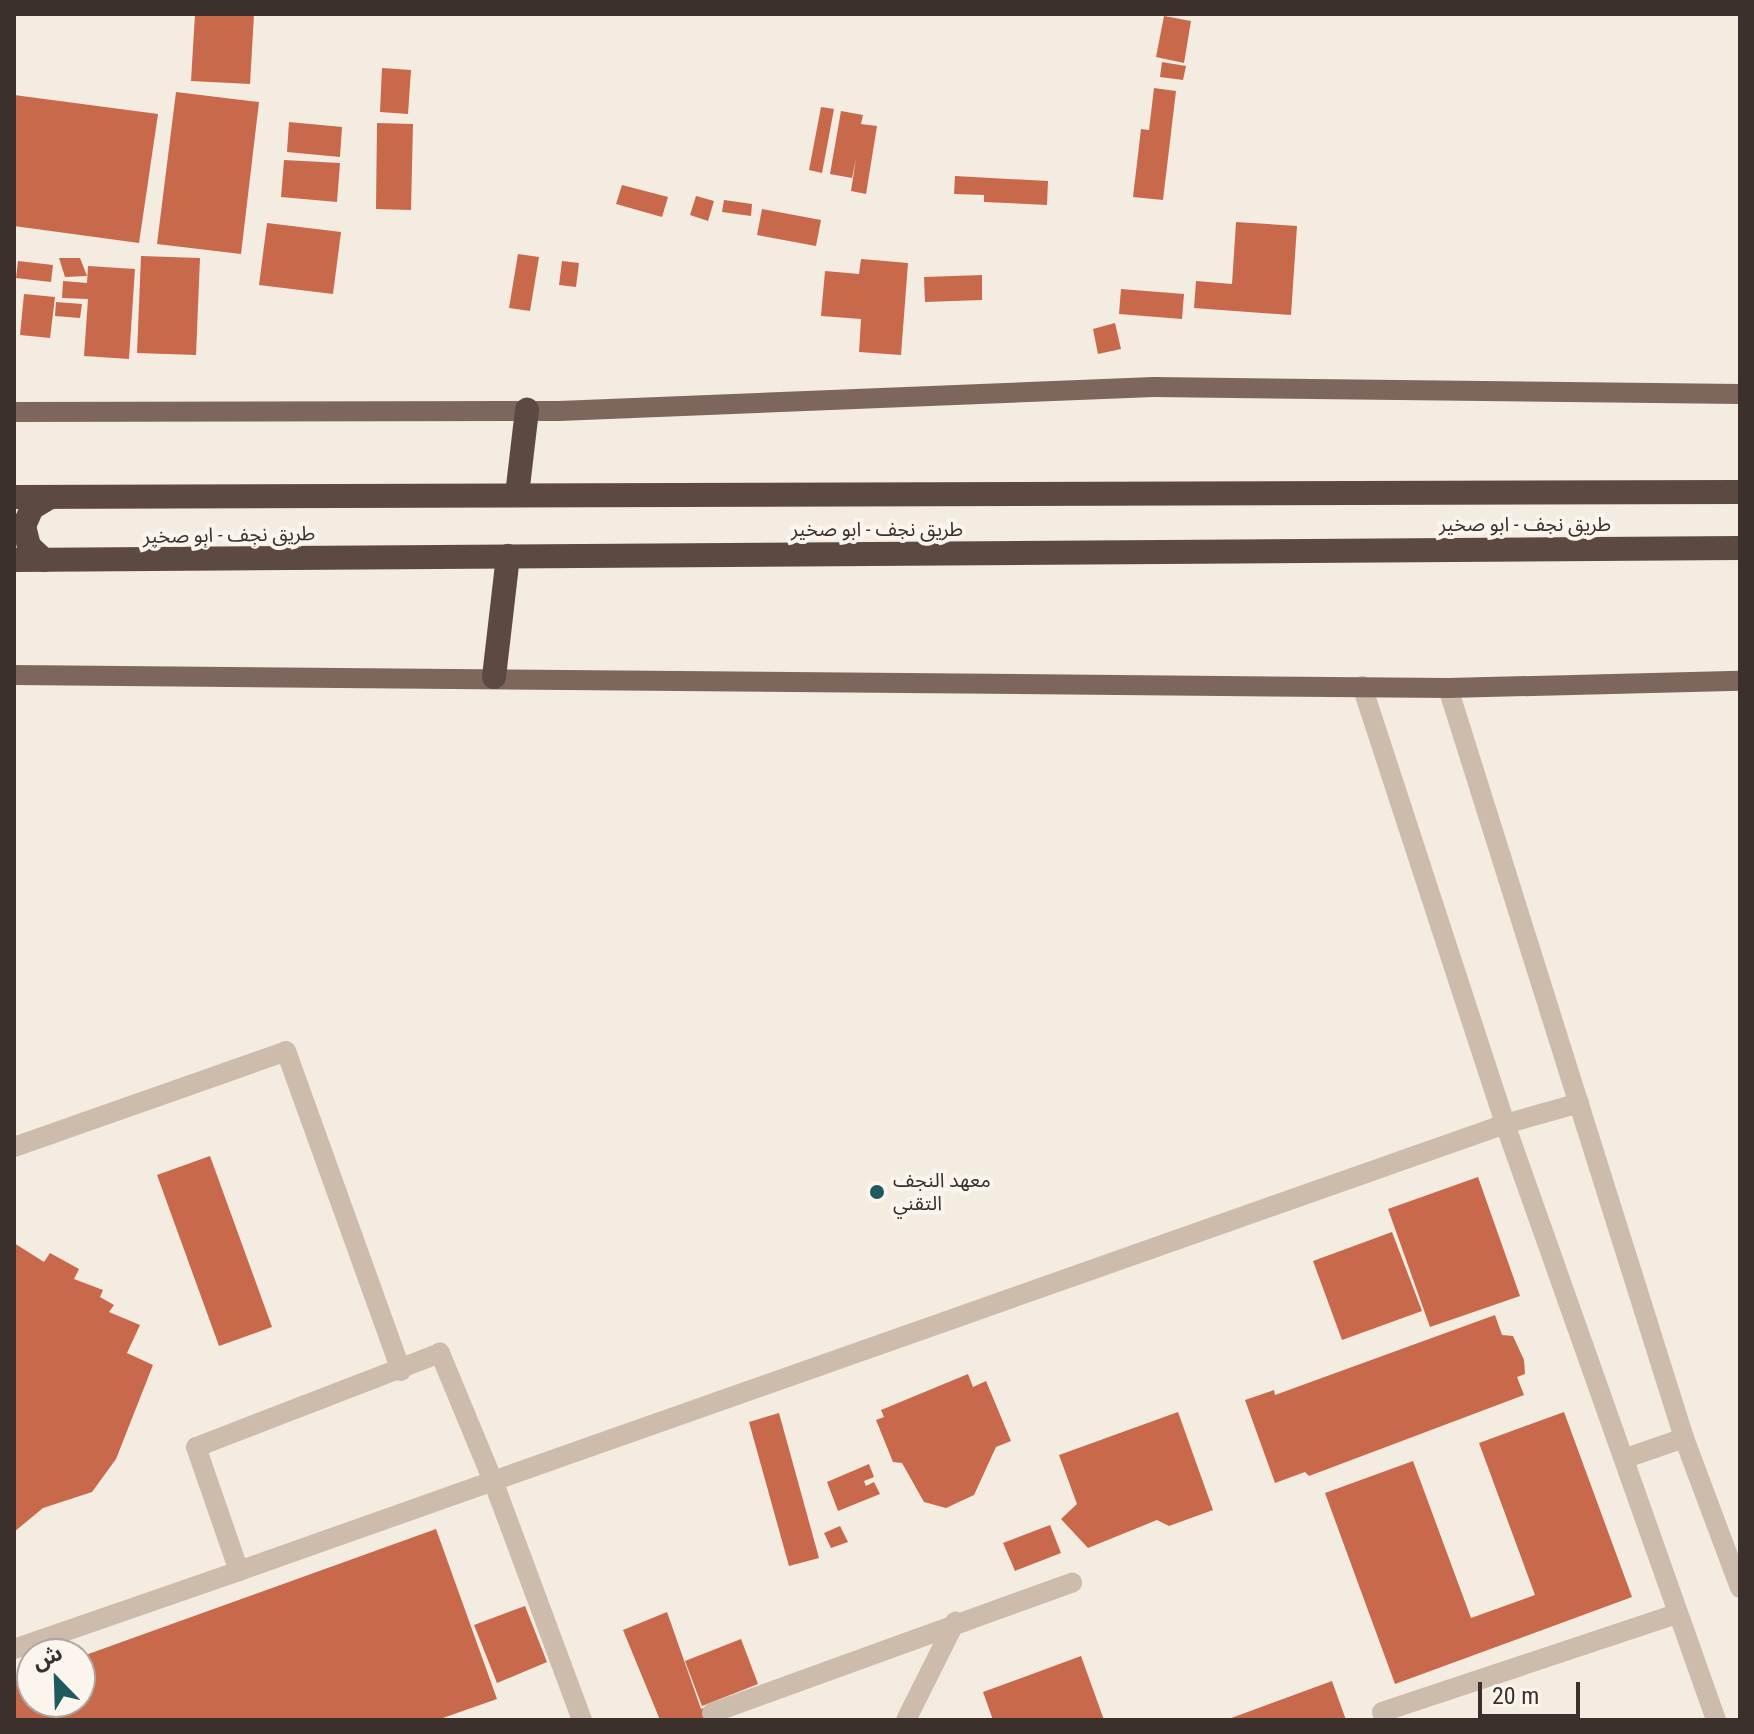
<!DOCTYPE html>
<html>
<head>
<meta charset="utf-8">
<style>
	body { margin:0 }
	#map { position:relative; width:1754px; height:1734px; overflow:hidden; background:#f4ebe1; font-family:"Roboto Condensed","Noto Sans Arabic",sans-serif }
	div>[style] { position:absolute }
	.building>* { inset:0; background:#c8694b }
	.minor>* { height:20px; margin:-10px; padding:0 10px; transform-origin:10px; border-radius:10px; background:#cdbbac }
	.major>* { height:20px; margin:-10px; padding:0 10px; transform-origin:10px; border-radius:10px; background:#7d675c }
	.highway>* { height:24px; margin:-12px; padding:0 12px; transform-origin:12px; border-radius:12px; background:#5c4a42 }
	.dots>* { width:22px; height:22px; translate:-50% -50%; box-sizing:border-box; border:4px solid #fbf5ee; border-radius:50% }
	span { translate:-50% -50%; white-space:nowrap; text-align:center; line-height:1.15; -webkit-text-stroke:8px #fbf5ee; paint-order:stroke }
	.street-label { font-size:20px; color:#3b302b }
	.poi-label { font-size:20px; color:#3b302b }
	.left { translate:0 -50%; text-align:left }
	.frame { position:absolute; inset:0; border:16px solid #3b302b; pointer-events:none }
	.north { position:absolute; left:16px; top:1638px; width:80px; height:80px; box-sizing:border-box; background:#fbf5ee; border:2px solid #aea6a0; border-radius:50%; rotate:337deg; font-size:22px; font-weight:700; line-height:32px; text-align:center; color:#3b302b }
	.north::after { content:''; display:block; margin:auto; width:28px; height:36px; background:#1f5a5e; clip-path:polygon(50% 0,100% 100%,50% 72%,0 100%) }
	.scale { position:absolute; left:1478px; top:1682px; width:102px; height:36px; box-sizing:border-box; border:4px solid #3b302b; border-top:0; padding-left:10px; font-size:24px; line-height:28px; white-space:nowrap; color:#3b302b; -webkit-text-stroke:6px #fbf5ee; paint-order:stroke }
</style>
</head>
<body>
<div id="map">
	<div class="building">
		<div style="clip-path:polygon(195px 14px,254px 14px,250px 84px,191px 81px)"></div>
		<div style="clip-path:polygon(1164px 16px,1191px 21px,1184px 63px,1156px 57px)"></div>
		<div style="clip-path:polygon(1162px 62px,1186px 66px,1183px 80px,1160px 77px)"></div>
		<div style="clip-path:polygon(382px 68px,411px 70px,408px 114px,380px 112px)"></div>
		<div style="clip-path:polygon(1154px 88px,1176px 91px,1163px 200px,1133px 197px,1141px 129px,1149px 130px)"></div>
		<div style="clip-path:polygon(176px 92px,259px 102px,241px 254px,157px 244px)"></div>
		<div style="clip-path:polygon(14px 95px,158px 114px,139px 243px,14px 226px)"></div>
		<div style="clip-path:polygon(821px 107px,834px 109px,822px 173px,809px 170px)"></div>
		<div style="clip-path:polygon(841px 111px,863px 115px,861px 124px,877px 126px,866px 194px,851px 191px,856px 159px,852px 178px,830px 174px)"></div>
		<div style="clip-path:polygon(289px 122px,342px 127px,340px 157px,287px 152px)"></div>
		<div style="clip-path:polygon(377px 123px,413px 124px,411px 210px,376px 209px)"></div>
		<div style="clip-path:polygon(284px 160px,340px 163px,337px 202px,281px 197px)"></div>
		<div style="clip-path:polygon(955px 176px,1048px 181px,1047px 205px,984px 202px,984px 195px,954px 194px)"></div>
		<div style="clip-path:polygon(622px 185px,668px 197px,662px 217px,616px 204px)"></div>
		<div style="clip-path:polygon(696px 196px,714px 201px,708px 221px,690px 215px)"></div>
		<div style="clip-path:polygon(724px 200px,752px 204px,751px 216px,722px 212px)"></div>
		<div style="clip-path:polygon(762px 209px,821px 220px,816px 246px,757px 235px)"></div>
		<div style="clip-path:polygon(1236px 222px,1297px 226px,1291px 315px,1194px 308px,1196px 281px,1232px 284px)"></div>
		<div style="clip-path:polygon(267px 223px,341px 232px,333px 294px,259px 285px)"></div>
		<div style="clip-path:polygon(518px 254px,539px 257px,530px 311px,509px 308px)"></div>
		<div style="clip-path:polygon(141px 256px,200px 258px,196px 355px,137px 353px)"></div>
		<div style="clip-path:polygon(59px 258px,80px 258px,87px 276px,65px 277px)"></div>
		<div style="clip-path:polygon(861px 259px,908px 263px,901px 355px,859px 352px,861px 319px,821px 316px,825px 271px,859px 274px)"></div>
		<div style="clip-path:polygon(18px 261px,53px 265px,51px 282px,16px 278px)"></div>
		<div style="clip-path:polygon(562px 261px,579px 263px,576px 287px,559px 285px)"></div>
		<div style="clip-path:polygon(88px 266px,135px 269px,129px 359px,84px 356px,88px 299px,62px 298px,63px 281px,87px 283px)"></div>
		<div style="clip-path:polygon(982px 275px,982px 300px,925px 302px,924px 277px)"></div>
		<div style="clip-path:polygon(1121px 289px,1184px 294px,1182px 319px,1119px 314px)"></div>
		<div style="clip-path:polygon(24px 294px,55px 297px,50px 338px,20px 335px)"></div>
		<div style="clip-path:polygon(56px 302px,82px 304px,80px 318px,55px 316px)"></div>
		<div style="clip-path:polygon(1115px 323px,1121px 349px,1098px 354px,1093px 329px)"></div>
		<div style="clip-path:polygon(210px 1156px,272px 1327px,219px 1346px,157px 1175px)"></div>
		<div style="clip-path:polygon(1478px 1177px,1520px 1296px,1430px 1327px,1388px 1209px)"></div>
		<div style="clip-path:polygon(1392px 1232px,1422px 1311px,1342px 1340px,1313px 1261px)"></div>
		<div style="clip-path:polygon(14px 1243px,44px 1262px,50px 1253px,79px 1269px,74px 1279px,103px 1290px,100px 1297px,114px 1305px,109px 1312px,140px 1325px,127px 1353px,153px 1365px,116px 1459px,92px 1492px,43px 1508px,14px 1532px)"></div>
		<div style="clip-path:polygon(1495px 1315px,1502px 1335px,1513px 1336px,1524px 1360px,1525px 1374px,1517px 1377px,1524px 1395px,1309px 1476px,1305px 1472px,1275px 1483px,1245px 1400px,1274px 1390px,1275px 1395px)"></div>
		<div style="clip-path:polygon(968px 1374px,973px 1387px,986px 1381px,1011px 1441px,996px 1447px,974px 1495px,946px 1508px,924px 1502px,902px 1463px,893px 1462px,876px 1420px,884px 1417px,881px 1410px)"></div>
		<div style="clip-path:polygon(1178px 1412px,1213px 1510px,1169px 1526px,1157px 1520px,1088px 1548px,1061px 1519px,1077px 1504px,1059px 1455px)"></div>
		<div style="clip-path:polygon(1564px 1412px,1632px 1597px,1395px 1684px,1325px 1493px,1413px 1461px,1471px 1618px,1535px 1595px,1479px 1443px)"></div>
		<div style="clip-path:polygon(779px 1413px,819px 1558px,789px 1566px,749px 1422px)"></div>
		<div style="clip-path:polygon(869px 1464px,874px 1477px,864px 1481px,866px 1486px,874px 1482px,880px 1494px,838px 1511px,827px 1482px)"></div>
		<div style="clip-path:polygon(1050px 1525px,1061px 1553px,1015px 1571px,1003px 1543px)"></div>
		<div style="clip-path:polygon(840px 1526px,848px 1542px,831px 1548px,824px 1533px)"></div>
		<div style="clip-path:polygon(436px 1529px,497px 1699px,437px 1720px,14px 1720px,14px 1681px,32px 1674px,32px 1702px,80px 1702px,80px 1657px)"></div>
		<div style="clip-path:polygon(525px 1606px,547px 1662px,497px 1683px,474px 1625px)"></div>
		<div style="clip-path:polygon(667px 1612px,701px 1709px,706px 1707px,711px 1720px,660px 1720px,623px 1630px)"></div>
		<div style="clip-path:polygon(741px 1639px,758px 1684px,702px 1706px,685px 1661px)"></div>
		<div style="clip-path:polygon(1081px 1656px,1104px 1720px,993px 1720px,983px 1692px)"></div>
		<div style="clip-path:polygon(1332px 1681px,1346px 1720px,1226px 1720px)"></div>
	</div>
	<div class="minor">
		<div style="left:1362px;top:686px;width:461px;rotate:71.9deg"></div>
		<div style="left:1505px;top:1124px;width:632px;rotate:70.5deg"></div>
		<div style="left:1448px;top:688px;width:786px;rotate:72.53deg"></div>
		<div style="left:1684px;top:1438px;width:160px;rotate:69.5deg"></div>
		<div style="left:14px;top:1147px;width:288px;rotate:-19.4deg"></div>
		<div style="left:286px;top:1051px;width:340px;rotate:70.2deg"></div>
		<div style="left:1626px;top:1458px;width:61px;rotate:-19deg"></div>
		<div style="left:14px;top:1649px;width:238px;rotate:-19.1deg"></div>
		<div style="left:239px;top:1571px;width:269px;rotate:-19.5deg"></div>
		<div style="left:493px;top:1481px;width:139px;rotate:-112.5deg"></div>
		<div style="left:440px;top:1353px;width:261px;rotate:158.9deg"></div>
		<div style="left:196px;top:1447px;width:131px;rotate:70.9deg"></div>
		<div style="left:1382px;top:1712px;width:311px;rotate:-18.4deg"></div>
		<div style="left:712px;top:1713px;width:383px;rotate:-19.9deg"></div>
		<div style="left:582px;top:1720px;width:255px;rotate:-110.4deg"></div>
		<div style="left:493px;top:1481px;width:1073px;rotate:-19.43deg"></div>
		<div style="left:1505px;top:1124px;width:77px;rotate:-15.8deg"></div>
		<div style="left:906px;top:1720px;width:110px;rotate:-63.4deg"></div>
	</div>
	<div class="major">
		<div style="left:14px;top:412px;width:545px;rotate:-0.11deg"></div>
		<div style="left:559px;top:411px;width:595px;rotate:-2.31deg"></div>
		<div style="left:1154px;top:387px;width:586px;rotate:0.68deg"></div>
		<div style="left:14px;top:675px;width:1434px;rotate:0.52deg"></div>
		<div style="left:1448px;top:688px;width:292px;rotate:-1.4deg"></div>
	</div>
	<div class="highway">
		<div style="left:517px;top:495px;width:86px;rotate:-83.3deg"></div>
		<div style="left:14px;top:497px;width:1726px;rotate:-0.17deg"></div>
		<div style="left:14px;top:560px;width:1726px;rotate:-0.4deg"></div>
		<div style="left:44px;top:560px;width:21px;rotate:-137deg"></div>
		<div style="left:29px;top:546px;width:21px;rotate:-104deg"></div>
		<div style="left:24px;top:526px;width:20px;rotate:-66deg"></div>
		<div style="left:32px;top:508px;width:21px;rotate:-31deg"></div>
		<div style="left:494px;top:677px;width:122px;rotate:-83.4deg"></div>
	</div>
	<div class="dots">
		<div style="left:877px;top:1192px;background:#1f5a5e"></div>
	</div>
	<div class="street-label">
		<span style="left:1525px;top:524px">طريق نجف - ابو صخير</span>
		<span style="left:877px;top:529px">طريق نجف - ابو صخير</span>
		<span style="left:229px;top:535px;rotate:-1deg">طريق نجف - ابو صخير</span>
	</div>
	<div class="poi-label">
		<span class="left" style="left:893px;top:1192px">معهد النجف<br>التقني</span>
	</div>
	<div class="frame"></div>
	<div class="north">ش</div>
	<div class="scale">20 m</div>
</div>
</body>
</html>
